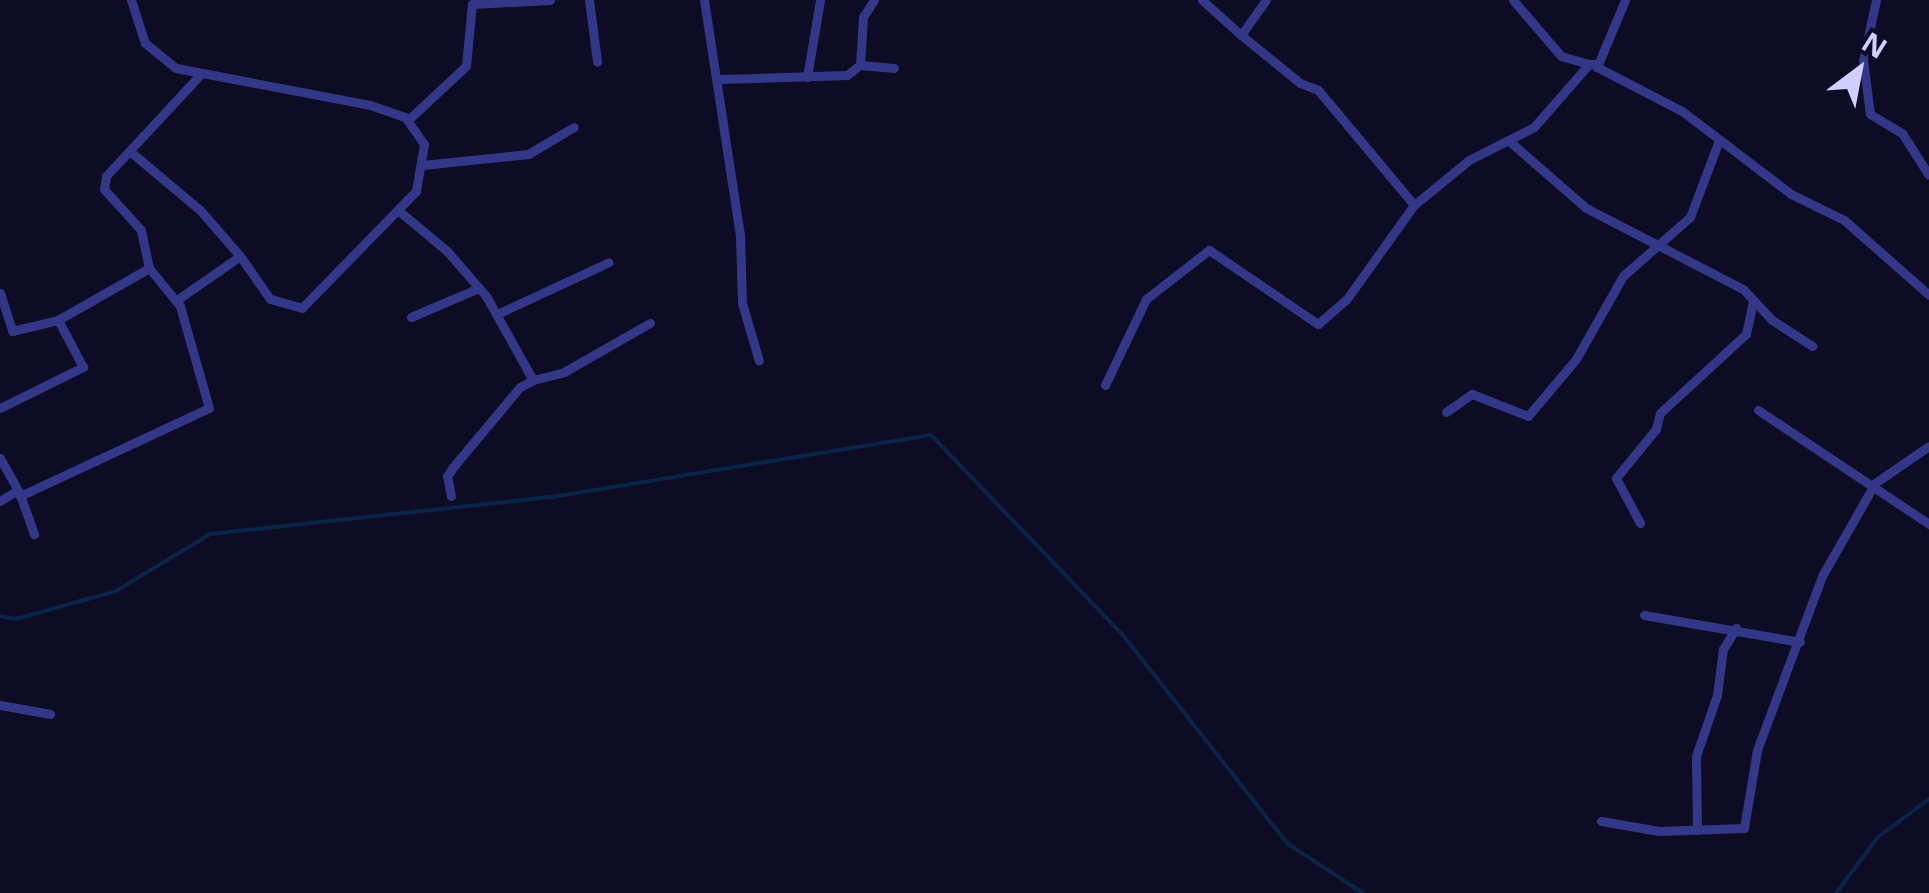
<!DOCTYPE html>
<html>
<head>
<meta charset="utf-8">
<style>
	body { margin:0 }
	#map { position:relative; width:1929px; height:893px; overflow:hidden; background:#0e0c24; font-family:"Noto Sans",sans-serif }
	div>[style] { position:absolute }
	.stream>* { height:4px; margin:-2px; padding:0 2px; transform-origin:2px; border-radius:2px; background:#082448 }
	.minor>* { height:9px; margin:-4.5px; padding:0 4.5px; transform-origin:4.5px; border-radius:4.5px; background:#333787 }
	span { translate:-50% -50%; white-space:nowrap; text-align:center; line-height:1.15; -webkit-text-stroke:8px #0e0c24; paint-order:stroke }
	.north { position:absolute; left:1809px; top:20px; width:100px; height:100px; -webkit-text-stroke:8px #0e0c24; paint-order:stroke; rotate:32deg; font-size:28px; font-weight:700; line-height:40px; text-align:center; color:#d1cfff }
	.north::after { content:''; display:block; margin:auto; width:35px; height:45px; background:#d1cfff; clip-path:polygon(50% 0,100% 100%,50% 72%,0 100%) }
</style>
</head>
<body>
<div id="map">
	<div class="stream">
		<div style="left:0;top:616px;width:16px;rotate:11deg"></div>
		<div style="left:16px;top:619px;width:104px;rotate:-15.6deg"></div>
		<div style="left:116px;top:591px;width:110px;rotate:-31.2deg"></div>
		<div style="left:210px;top:534px;width:344px;rotate:-6.2deg"></div>
		<div style="left:552px;top:497px;width:384px;rotate:-9.3deg"></div>
		<div style="left:931px;top:435px;width:276px;rotate:46.2deg"></div>
		<div style="left:1122px;top:634px;width:268px;rotate:51.7deg"></div>
		<div style="left:1288px;top:844px;width:90px;rotate:33.2deg"></div>
		<div style="left:1836px;top:893px;width:70px;rotate:-53.1deg"></div>
		<div style="left:1878px;top:837px;width:64px;rotate:-36.7deg"></div>
	</div>
	<div class="minor">
		<div style="left:131px;top:0;width:45px;rotate:72deg"></div>
		<div style="left:145px;top:43px;width:40px;rotate:39deg"></div>
		<div style="left:176px;top:68px;width:197px;rotate:10.8deg"></div>
		<div style="left:370px;top:105px;width:37px;rotate:19deg"></div>
		<div style="left:405px;top:117px;width:33px;rotate:55deg"></div>
		<div style="left:424px;top:144px;width:48px;rotate:99.7deg"></div>
		<div style="left:416px;top:191px;width:163px;rotate:134.3deg"></div>
		<div style="left:302px;top:308px;width:33px;rotate:-164deg"></div>
		<div style="left:270px;top:299px;width:52px;rotate:-124.9deg"></div>
		<div style="left:240px;top:256px;width:77px;rotate:145.1deg"></div>
		<div style="left:589px;top:0;width:62px;rotate:82.5deg"></div>
		<div style="left:704px;top:0;width:239px;rotate:81.3deg"></div>
		<div style="left:740px;top:236px;width:67px;rotate:88.3deg"></div>
		<div style="left:742px;top:303px;width:60px;rotate:73.7deg"></div>
		<div style="left:874px;top:0;width:20px;rotate:123deg"></div>
		<div style="left:863px;top:17px;width:48px;rotate:93.6deg"></div>
		<div style="left:860px;top:65px;width:34px;rotate:5deg"></div>
		<div style="left:1202px;top:0;width:52px;rotate:41.9deg"></div>
		<div style="left:1241px;top:35px;width:43px;rotate:-54.5deg"></div>
		<div style="left:1513px;top:0;width:74px;rotate:49.4deg"></div>
		<div style="left:1561px;top:56px;width:29px;rotate:16deg"></div>
		<div style="left:1625px;top:0;width:73px;rotate:112.7deg"></div>
		<div style="left:1597px;top:67px;width:96px;rotate:27.4deg"></div>
		<div style="left:1682px;top:111px;width:137px;rotate:37.3deg"></div>
		<div style="left:1791px;top:194px;width:59px;rotate:26.1deg"></div>
		<div style="left:1844px;top:220px;width:113px;rotate:41.4deg"></div>
		<div style="left:1876px;top:0;width:61px;rotate:102.2deg"></div>
		<div style="left:1863px;top:60px;width:54px;rotate:82.6deg"></div>
		<div style="left:1870px;top:114px;width:37px;rotate:31deg"></div>
		<div style="left:1902px;top:133px;width:49px;rotate:57.6deg"></div>
		<div style="left:1241px;top:35px;width:76px;rotate:39.1deg"></div>
		<div style="left:1300px;top:83px;width:19px;rotate:21deg"></div>
		<div style="left:1318px;top:90px;width:150px;rotate:50.1deg"></div>
		<div style="left:807px;top:77px;width:78px;rotate:-80.4deg"></div>
		<div style="left:720px;top:79px;width:127px;rotate:-1.8deg"></div>
		<div style="left:847px;top:75px;width:16px;rotate:-38deg"></div>
		<div style="left:408px;top:120px;width:79px;rotate:-43deg"></div>
		<div style="left:466px;top:66px;width:62px;rotate:-84.5deg"></div>
		<div style="left:472px;top:4px;width:78px;rotate:-2.9deg"></div>
		<div style="left:1508px;top:140px;width:103px;rotate:41.1deg"></div>
		<div style="left:1586px;top:208px;width:177px;rotate:27.3deg"></div>
		<div style="left:1743px;top:289px;width:42px;rotate:46.9deg"></div>
		<div style="left:1772px;top:320px;width:48px;rotate:33deg"></div>
		<div style="left:132px;top:153px;width:89px;rotate:40deg"></div>
		<div style="left:200px;top:210px;width:61px;rotate:49deg"></div>
		<div style="left:422px;top:165px;width:107px;rotate:-5.9deg"></div>
		<div style="left:528px;top:154px;width:53px;rotate:-30.4deg"></div>
		<div style="left:399px;top:211px;width:62px;rotate:39.8deg"></div>
		<div style="left:447px;top:251px;width:60px;rotate:49.1deg"></div>
		<div style="left:486px;top:296px;width:96px;rotate:60.8deg"></div>
		<div style="left:533px;top:380px;width:32px;rotate:-14deg"></div>
		<div style="left:564px;top:372px;width:99px;rotate:-29.7deg"></div>
		<div style="left:0;top:293px;width:40px;rotate:72deg"></div>
		<div style="left:12px;top:331px;width:47px;rotate:-13.4deg"></div>
		<div style="left:497px;top:314px;width:123px;rotate:-24.9deg"></div>
		<div style="left:411px;top:317px;width:74px;rotate:-23.1deg"></div>
		<div style="left:1105px;top:385px;width:95px;rotate:-64.5deg"></div>
		<div style="left:1146px;top:299px;width:80px;rotate:-37.9deg"></div>
		<div style="left:1209px;top:250px;width:132px;rotate:34.2deg"></div>
		<div style="left:1318px;top:324px;width:37px;rotate:-41deg"></div>
		<div style="left:1346px;top:300px;width:117px;rotate:-54.4deg"></div>
		<div style="left:1414px;top:205px;width:71px;rotate:-39.3deg"></div>
		<div style="left:1469px;top:160px;width:73px;rotate:-26.9deg"></div>
		<div style="left:1534px;top:127px;width:84px;rotate:-48.9deg"></div>
		<div style="left:1589px;top:64px;width:8px"></div>
		<div style="left:0;top:408px;width:93px;rotate:-26.3deg"></div>
		<div style="left:83px;top:367px;width:53px;rotate:-118deg"></div>
		<div style="left:58px;top:320px;width:105px;rotate:-29.7deg"></div>
		<div style="left:1758px;top:410px;width:206px;rotate:33.7deg"></div>
		<div style="left:1446px;top:412px;width:32px;rotate:-35deg"></div>
		<div style="left:1472px;top:394px;width:60px;rotate:21.4deg"></div>
		<div style="left:1528px;top:416px;width:75px;rotate:-49.9deg"></div>
		<div style="left:1576px;top:359px;width:95px;rotate:-60.5deg"></div>
		<div style="left:1623px;top:276px;width:89px;rotate:-41.4deg"></div>
		<div style="left:1690px;top:217px;width:79px;rotate:-69.3deg"></div>
		<div style="left:0;top:458px;width:37px;rotate:61deg"></div>
		<div style="left:18px;top:490px;width:21px;rotate:149deg"></div>
		<div style="left:19px;top:492px;width:45px;rotate:70.3deg"></div>
		<div style="left:20px;top:496px;width:208px;rotate:-25deg"></div>
		<div style="left:209px;top:408px;width:106px;rotate:-105.9deg"></div>
		<div style="left:180px;top:306px;width:49px;rotate:-129.2deg"></div>
		<div style="left:149px;top:268px;width:39px;rotate:-102deg"></div>
		<div style="left:141px;top:230px;width:55px;rotate:-132.1deg"></div>
		<div style="left:104px;top:189px;width:13px;rotate:-81deg"></div>
		<div style="left:106px;top:176px;width:138px;rotate:-47.1deg"></div>
		<div style="left:451px;top:496px;width:20px;rotate:-101deg"></div>
		<div style="left:447px;top:476px;width:11px;rotate:-56deg"></div>
		<div style="left:453px;top:467px;width:104px;rotate:-50.1deg"></div>
		<div style="left:520px;top:387px;width:15px;rotate:-28deg"></div>
		<div style="left:1640px;top:523px;width:51px;rotate:-118.1deg"></div>
		<div style="left:1616px;top:478px;width:63px;rotate:-50.8deg"></div>
		<div style="left:1656px;top:429px;width:16px;rotate:-76deg"></div>
		<div style="left:1660px;top:413px;width:117px;rotate:-42.6deg"></div>
		<div style="left:1746px;top:334px;width:35px;rotate:-78deg"></div>
		<div style="left:1644px;top:615px;width:158px;rotate:9.8deg"></div>
		<div style="left:0;top:705px;width:51px;rotate:10.2deg"></div>
		<div style="left:1601px;top:821px;width:59px;rotate:9.8deg"></div>
		<div style="left:1659px;top:831px;width:85px;rotate:-2deg"></div>
		<div style="left:1744px;top:828px;width:79px;rotate:-80.5deg"></div>
		<div style="left:1757px;top:750px;width:186px;rotate:-69.5deg"></div>
		<div style="left:1822px;top:576px;width:107px;rotate:-60.3deg"></div>
		<div style="left:1875px;top:483px;width:65px;rotate:-34.4deg"></div>
		<div style="left:1697px;top:830px;width:74px;rotate:-90.8deg"></div>
		<div style="left:1696px;top:756px;width:65px;rotate:-71deg"></div>
		<div style="left:1717px;top:695px;width:46px;rotate:-82.6deg"></div>
		<div style="left:1723px;top:649px;width:25px;rotate:-58deg"></div>
	</div>
	<div class="north">N</div>
</div>
</body>
</html>
